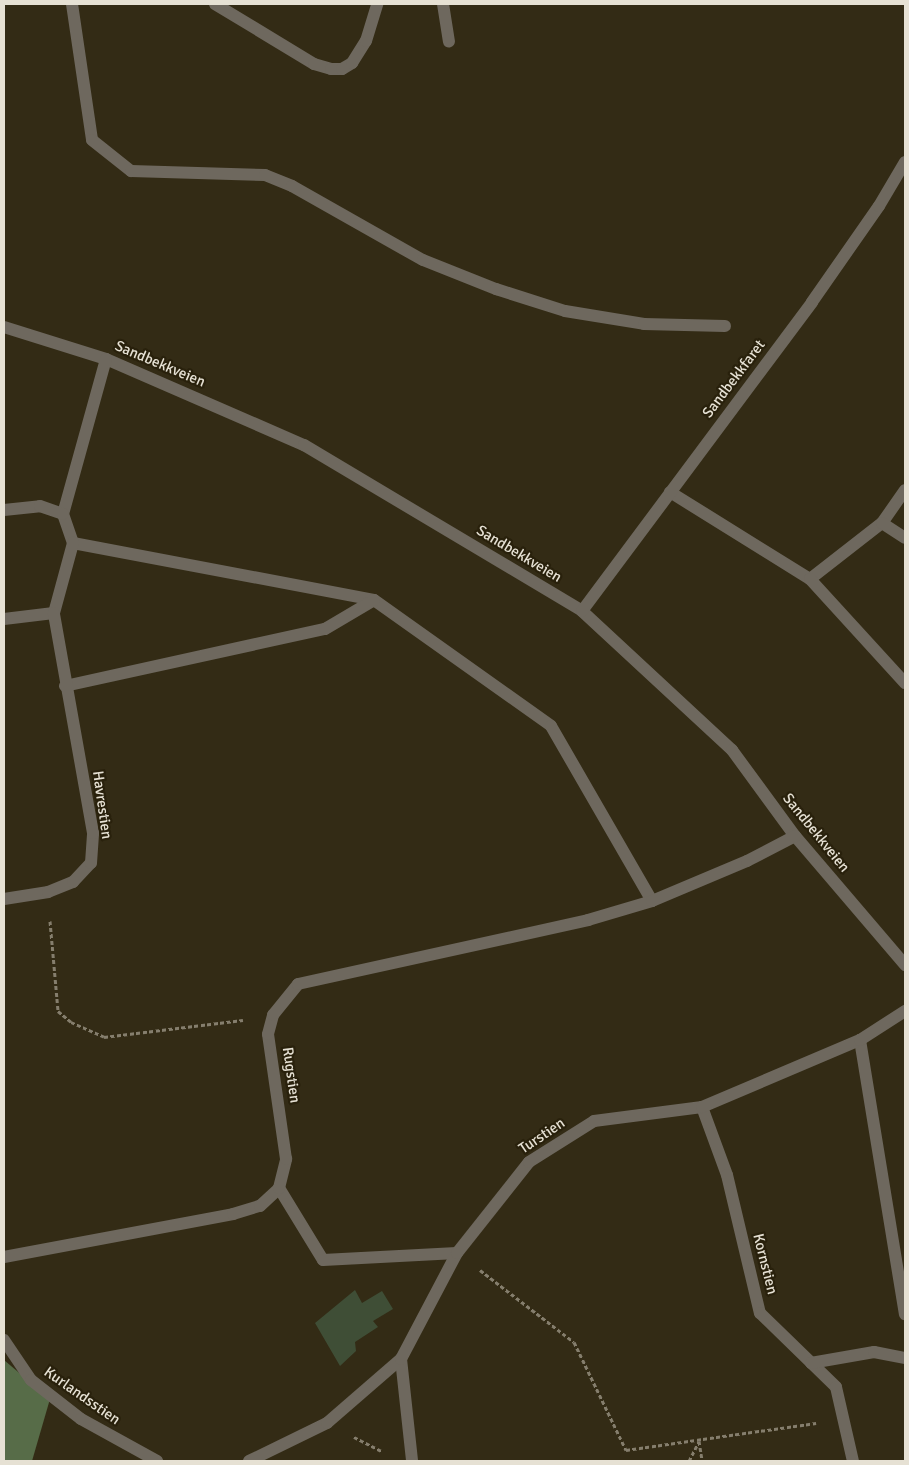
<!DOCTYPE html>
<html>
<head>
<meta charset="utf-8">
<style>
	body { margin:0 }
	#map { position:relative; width:909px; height:1465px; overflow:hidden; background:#332b15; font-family:Signika,sans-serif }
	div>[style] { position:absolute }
	.green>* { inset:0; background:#3f4e36 }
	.forest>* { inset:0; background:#576c48 }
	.path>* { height:3px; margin-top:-1.5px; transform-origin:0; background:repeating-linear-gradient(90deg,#857e6d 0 4px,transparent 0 6.5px) }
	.minor>* { height:12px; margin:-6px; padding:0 6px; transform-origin:6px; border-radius:6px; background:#6e685e }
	span { translate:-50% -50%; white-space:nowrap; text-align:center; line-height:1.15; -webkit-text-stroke:4.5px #29210c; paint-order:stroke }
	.street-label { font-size:15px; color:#e6e1d4 }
	.frame { position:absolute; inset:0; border:5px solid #e6e1d4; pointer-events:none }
</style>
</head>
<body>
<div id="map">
	<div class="green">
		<div style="clip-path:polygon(355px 1290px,362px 1303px,382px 1291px,393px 1309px,373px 1321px,378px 1327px,355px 1342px,356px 1351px,340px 1366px,315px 1323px)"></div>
	</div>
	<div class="forest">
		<div style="clip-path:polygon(4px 1360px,50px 1399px,32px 1461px,4px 1461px)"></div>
	</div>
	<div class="path">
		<div style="left:50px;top:921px;width:90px;rotate:84.9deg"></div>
		<div style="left:58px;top:1011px;width:17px;rotate:40deg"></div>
		<div style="left:71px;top:1022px;width:36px;rotate:24deg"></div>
		<div style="left:104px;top:1037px;width:140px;rotate:-7deg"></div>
		<div style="left:480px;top:1270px;width:118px;rotate:37.5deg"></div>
		<div style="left:574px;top:1342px;width:120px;rotate:64.3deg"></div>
		<div style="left:626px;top:1450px;width:192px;rotate:-8.1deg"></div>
		<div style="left:354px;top:1437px;width:31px;rotate:27deg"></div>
		<div style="left:689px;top:1461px;width:22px;rotate:-63deg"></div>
		<div style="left:699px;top:1441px;width:20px;rotate:81deg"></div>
	</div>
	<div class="minor">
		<div style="left:72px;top:4px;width:137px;rotate:81.6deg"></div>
		<div style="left:92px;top:140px;width:50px;rotate:38.5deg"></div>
		<div style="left:131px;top:171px;width:134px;rotate:1.7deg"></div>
		<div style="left:265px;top:175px;width:29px;rotate:22deg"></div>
		<div style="left:292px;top:186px;width:150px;rotate:29.5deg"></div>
		<div style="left:423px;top:260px;width:79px;rotate:21.7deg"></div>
		<div style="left:496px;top:289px;width:72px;rotate:17.7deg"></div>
		<div style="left:565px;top:311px;width:80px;rotate:9.3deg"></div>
		<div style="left:644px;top:324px;width:81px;rotate:1.4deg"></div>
		<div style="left:215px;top:4px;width:116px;rotate:31.2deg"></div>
		<div style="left:314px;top:64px;width:18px;rotate:16deg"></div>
		<div style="left:331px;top:69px;width:11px"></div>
		<div style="left:342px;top:69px;width:12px;rotate:-31deg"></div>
		<div style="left:352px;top:63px;width:26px;rotate:-58deg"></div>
		<div style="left:366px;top:41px;width:39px;rotate:-73deg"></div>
		<div style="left:443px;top:4px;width:38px;rotate:81deg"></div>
		<div style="left:4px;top:327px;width:107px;rotate:17.4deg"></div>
		<div style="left:106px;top:359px;width:216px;rotate:23.5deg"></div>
		<div style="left:304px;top:445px;width:324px;rotate:30.8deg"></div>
		<div style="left:582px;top:611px;width:205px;rotate:42.8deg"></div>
		<div style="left:732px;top:750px;width:107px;rotate:53.8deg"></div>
		<div style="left:795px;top:836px;width:170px;rotate:49.5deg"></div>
		<div style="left:106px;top:359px;width:161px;rotate:105.5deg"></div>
		<div style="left:63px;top:514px;width:31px;rotate:71deg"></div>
		<div style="left:73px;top:543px;width:306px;rotate:10.7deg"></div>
		<div style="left:374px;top:600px;width:217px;rotate:35.4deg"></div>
		<div style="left:551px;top:726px;width:202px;rotate:60deg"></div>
		<div style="left:670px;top:492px;width:165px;rotate:31.9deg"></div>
		<div style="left:810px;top:579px;width:91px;rotate:-37.9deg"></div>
		<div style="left:882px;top:523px;width:40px;rotate:-55.1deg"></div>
		<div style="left:4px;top:510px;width:36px;rotate:-6deg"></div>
		<div style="left:40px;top:506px;width:24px;rotate:19deg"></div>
		<div style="left:882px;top:523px;width:27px;rotate:33deg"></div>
		<div style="left:810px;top:579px;width:141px;rotate:47.6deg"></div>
		<div style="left:582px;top:611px;width:385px;rotate:-53.3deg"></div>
		<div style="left:812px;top:302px;width:117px;rotate:-55.1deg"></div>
		<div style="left:879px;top:206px;width:51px;rotate:-59.4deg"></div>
		<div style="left:4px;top:619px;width:50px;rotate:-6.8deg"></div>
		<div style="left:54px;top:613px;width:73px;rotate:-74.8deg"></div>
		<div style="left:65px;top:686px;width:266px;rotate:-12.4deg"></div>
		<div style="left:325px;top:629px;width:57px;rotate:-30.6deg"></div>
		<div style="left:4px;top:899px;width:45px;rotate:-9deg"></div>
		<div style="left:48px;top:892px;width:27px;rotate:-22deg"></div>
		<div style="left:73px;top:882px;width:26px;rotate:-47deg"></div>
		<div style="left:91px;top:863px;width:30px;rotate:-86deg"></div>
		<div style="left:93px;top:833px;width:223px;rotate:-100.1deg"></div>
		<div style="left:860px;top:1040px;width:278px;rotate:80.7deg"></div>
		<div style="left:702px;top:1107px;width:72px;rotate:69.8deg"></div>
		<div style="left:727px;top:1175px;width:142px;rotate:76.6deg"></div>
		<div style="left:760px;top:1313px;width:106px;rotate:44.2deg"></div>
		<div style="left:836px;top:1387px;width:76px;rotate:77.1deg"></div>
		<div style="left:279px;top:1188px;width:84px;rotate:58.6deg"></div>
		<div style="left:323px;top:1260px;width:134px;rotate:-3deg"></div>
		<div style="left:4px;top:1257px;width:233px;rotate:-10.6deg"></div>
		<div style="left:233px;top:1214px;width:28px;rotate:-17deg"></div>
		<div style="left:260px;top:1206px;width:26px;rotate:-43deg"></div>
		<div style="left:279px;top:1188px;width:30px;rotate:-76deg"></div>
		<div style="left:286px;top:1159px;width:126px;rotate:-98.2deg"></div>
		<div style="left:268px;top:1034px;width:20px;rotate:-75deg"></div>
		<div style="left:273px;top:1015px;width:40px;rotate:-51deg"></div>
		<div style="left:298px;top:984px;width:297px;rotate:-12.4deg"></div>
		<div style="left:588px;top:920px;width:67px;rotate:-16.5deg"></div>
		<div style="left:652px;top:901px;width:103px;rotate:-22.8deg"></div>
		<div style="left:747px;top:861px;width:54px;rotate:-27.5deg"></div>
		<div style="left:4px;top:1340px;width:48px;rotate:56deg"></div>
		<div style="left:31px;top:1380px;width:63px;rotate:38deg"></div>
		<div style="left:81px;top:1419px;width:87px;rotate:28.9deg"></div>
		<div style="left:401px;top:1359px;width:103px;rotate:83.8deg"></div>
		<div style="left:811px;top:1363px;width:64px;rotate:-9.9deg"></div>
		<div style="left:874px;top:1352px;width:32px;rotate:11deg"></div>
		<div style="left:249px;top:1461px;width:87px;rotate:-26deg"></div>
		<div style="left:327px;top:1423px;width:98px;rotate:-40.9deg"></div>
		<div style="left:401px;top:1359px;width:120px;rotate:-62.2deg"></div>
		<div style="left:457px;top:1253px;width:116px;rotate:-51.6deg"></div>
		<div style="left:529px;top:1162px;width:77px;rotate:-32.2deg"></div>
		<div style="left:594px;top:1121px;width:109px;rotate:-7.4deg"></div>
		<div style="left:702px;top:1107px;width:172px;rotate:-23deg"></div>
		<div style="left:860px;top:1040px;width:54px;rotate:-32.8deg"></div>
	</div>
	<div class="street-label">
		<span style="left:160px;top:364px;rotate:23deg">Sandbekkveien</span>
		<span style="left:734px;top:379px;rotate:-53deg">Sandbekkfaret</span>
		<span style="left:519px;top:554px;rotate:31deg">Sandbekkveien</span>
		<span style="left:102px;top:805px;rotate:82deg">Havrestien</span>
		<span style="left:816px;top:833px;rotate:51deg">Sandbekkveien</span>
		<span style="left:291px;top:1075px;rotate:82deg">Rugstien</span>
		<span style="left:542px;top:1136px;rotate:-34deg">Turstien</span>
		<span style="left:765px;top:1264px;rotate:76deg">Kornstien</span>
		<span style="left:82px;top:1396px;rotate:35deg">Kurlandsstien</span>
	</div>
	<div class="frame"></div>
</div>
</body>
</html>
